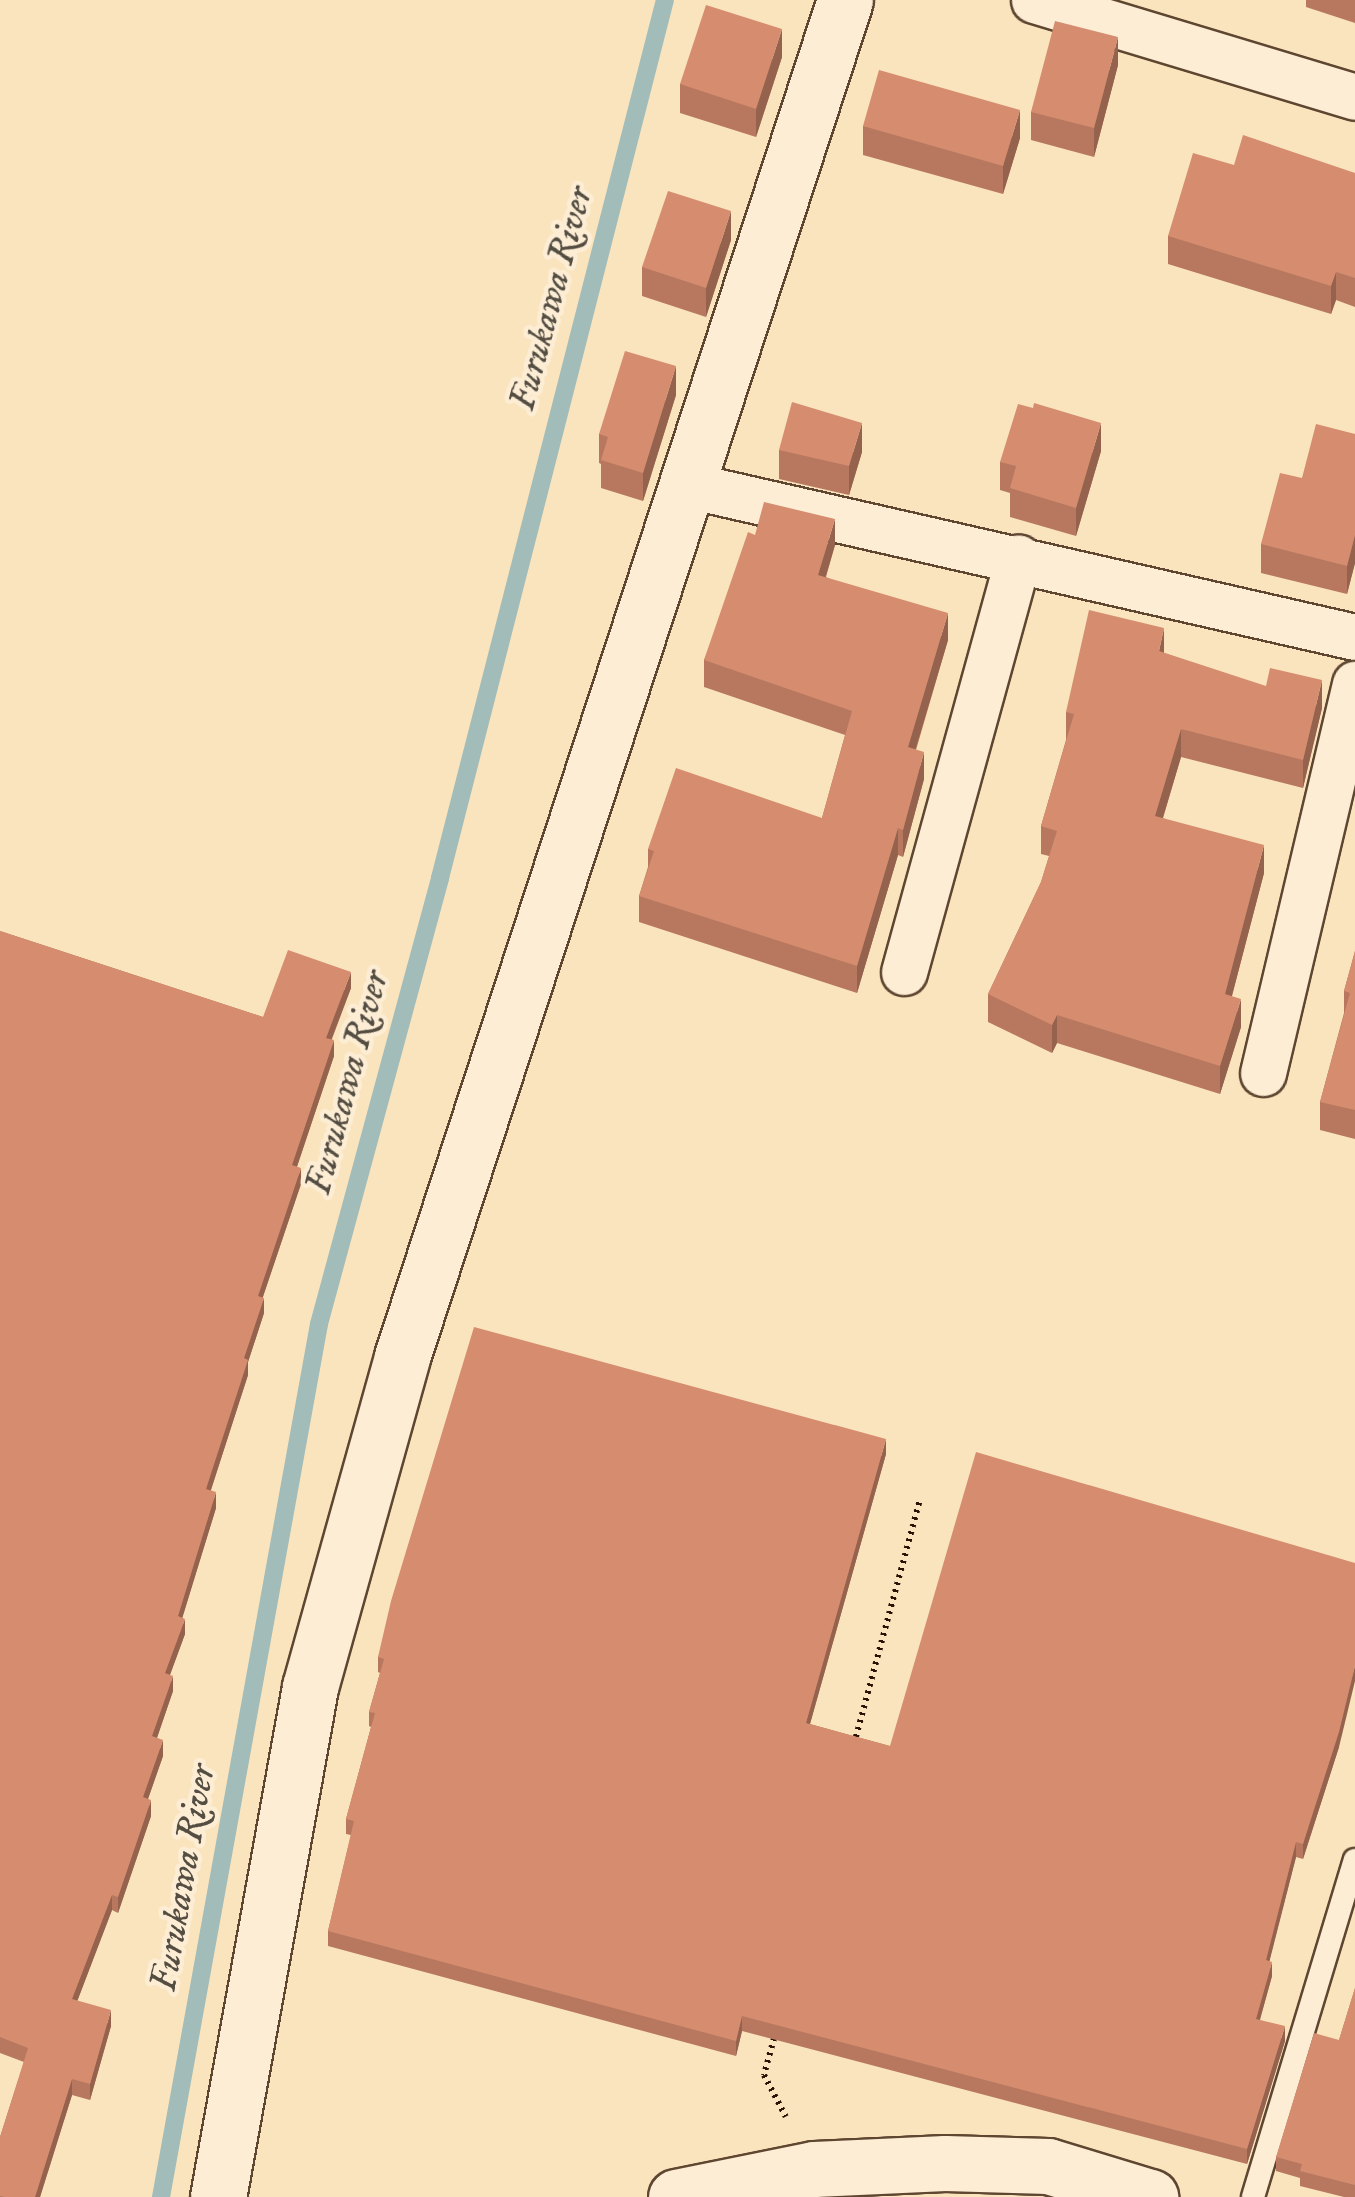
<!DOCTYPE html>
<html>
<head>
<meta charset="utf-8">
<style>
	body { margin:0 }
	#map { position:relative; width:1355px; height:2197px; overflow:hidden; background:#fae4bd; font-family:"IM FELL English",serif }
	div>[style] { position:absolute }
	.stream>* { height:18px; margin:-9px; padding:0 9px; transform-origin:9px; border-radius:9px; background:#a1bcb9 }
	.path>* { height:6px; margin-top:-3px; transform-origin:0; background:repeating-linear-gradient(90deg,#2a1102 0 2.5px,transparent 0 7.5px) }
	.roads { filter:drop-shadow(2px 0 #5e4631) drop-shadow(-2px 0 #5e4631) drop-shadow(0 2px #5e4631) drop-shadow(0 -2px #5e4631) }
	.service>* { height:22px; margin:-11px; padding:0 11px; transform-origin:11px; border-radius:11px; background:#fcedd4 }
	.minor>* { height:45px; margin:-22.5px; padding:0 22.5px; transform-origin:22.5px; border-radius:22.5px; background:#fcedd4 }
	.tertiary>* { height:55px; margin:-27.5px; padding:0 27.5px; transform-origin:27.5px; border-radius:27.5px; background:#fcedd4 }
	.wall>* { inset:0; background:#b7785f }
	.shaded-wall>* { inset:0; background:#95624e }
	.building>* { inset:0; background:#d58c6f }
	span { translate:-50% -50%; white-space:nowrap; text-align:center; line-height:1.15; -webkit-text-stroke:9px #fcedd4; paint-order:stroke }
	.water-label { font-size:38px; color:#544d42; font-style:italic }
</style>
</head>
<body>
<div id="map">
	<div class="stream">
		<div style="left:161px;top:2197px;width:887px;rotate:-79.74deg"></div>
		<div style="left:319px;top:1324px;width:462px;rotate:-74.8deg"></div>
		<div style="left:440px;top:878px;width:906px;rotate:-75.63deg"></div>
	</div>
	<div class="path">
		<div style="left:854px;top:1744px;width:254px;rotate:-74.9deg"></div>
		<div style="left:776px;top:2031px;width:46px;rotate:105.3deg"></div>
		<div style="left:764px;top:2075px;width:47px;rotate:62.4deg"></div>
	</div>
	<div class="roads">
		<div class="service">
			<div style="left:1253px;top:2197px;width:352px;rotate:-73.2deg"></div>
		</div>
		<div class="minor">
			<div style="left:1034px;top:0;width:335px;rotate:16.8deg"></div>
			<div style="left:688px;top:485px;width:684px;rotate:12.84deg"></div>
			<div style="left:904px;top:972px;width:430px;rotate:-74.6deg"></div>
			<div style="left:1263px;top:1073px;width:400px;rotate:-76.7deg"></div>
		</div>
		<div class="tertiary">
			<div style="left:218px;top:2197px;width:518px;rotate:-79.77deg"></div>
			<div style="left:310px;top:1687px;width:343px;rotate:-74.4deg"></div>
			<div style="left:402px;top:1357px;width:1427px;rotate:-71.92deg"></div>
			<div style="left:676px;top:2197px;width:141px;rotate:-11.5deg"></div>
			<div style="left:814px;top:2169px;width:131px;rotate:-2.6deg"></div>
			<div style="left:945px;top:2163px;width:103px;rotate:1.7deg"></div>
			<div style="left:1048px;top:2166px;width:107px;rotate:16.9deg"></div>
		</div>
	</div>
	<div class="wall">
		<div style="clip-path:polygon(1306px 0,1355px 0,1355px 23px,1306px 7px)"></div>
		<div style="clip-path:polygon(782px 57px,756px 137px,680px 113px,680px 84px)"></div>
		<div style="clip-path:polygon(1118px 65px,1094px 157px,1031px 140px,1031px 112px)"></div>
		<div style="clip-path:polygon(863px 126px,1020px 138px,1003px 194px,863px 155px)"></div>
		<div style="clip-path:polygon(1234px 165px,1355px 173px,1355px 307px,1336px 300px,1331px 314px,1168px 264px,1168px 236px)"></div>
		<div style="clip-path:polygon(731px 240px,706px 317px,642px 296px,642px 267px)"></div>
		<div style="clip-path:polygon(676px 395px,643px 501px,601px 488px,601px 464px,599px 463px,599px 434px)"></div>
		<div style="clip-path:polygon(1355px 434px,1355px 563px,1347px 594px,1261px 573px,1261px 544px,1302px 478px)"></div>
		<div style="clip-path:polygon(779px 450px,862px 452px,849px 495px,779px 479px)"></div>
		<div style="clip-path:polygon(1101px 451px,1076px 536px,1010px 517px,1010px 493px,1000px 490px,1000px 462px)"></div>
		<div style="clip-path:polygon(755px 535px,835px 545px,826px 577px,948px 640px,916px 750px,924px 779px,903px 857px,898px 855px,857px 993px,639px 922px,639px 896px,648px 867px,648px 849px,822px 818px,845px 735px,704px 687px,704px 660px)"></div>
		<div style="clip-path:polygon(1164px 653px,1322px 708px,1303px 788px,1181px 757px,1163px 818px,1264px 873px,1232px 996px,1241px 1027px,1220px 1094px,1057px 1043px,1052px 1053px,988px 1022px,988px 994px,1041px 882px,1049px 856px,1041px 854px,1041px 826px,1066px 740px,1066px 712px)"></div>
		<div style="clip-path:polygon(0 931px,263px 1017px,351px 988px,332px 1039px,334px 1056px,297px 1167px,301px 1184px,263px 1297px,264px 1313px,248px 1362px,248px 1375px,211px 1490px,216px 1508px,182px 1618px,185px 1634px,170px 1675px,173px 1691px,157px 1738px,163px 1756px,148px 1799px,151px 1816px,118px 1913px,112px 1910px,77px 2001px,111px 2026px,90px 2100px,72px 2095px,40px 2197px,0 2197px,0 2137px,24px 2062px,0 2053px)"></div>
		<div style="clip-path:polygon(1355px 951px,1355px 1139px,1320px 1130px,1320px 1102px,1344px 1013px,1344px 991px)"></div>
		<div style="clip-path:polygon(886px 1454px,810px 1724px,890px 1746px,1339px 1747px,1303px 1859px,1296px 1857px,1269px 1961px,1272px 1976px,1260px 2020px,1285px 2041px,1247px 2164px,742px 2031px,736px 2056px,328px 1946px,328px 1931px,351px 1835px,346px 1834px,346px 1819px,371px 1727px,369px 1726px,369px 1712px,380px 1673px,378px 1672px,378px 1657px)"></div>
		<div style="clip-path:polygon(1355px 1988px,1355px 2197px,1344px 2197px,1300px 2186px,1300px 2178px,1276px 2171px,1276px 2157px,1339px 2040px)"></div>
	</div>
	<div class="shaded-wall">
		<div style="clip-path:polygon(782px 29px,782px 57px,756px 137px,756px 109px)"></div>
		<div style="clip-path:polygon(1118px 37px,1118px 65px,1094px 157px,1094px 128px)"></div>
		<div style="clip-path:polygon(1020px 110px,1020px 138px,1003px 194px,1003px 166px)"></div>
		<div style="clip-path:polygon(731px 211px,731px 240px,706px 317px,706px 288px)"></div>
		<div style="clip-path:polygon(1336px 272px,1336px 300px,1331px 314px,1331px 286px)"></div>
		<div style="clip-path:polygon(676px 366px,676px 395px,643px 501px,643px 473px)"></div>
		<div style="clip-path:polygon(862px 423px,862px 452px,849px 495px,849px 466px)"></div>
		<div style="clip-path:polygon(1101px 423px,1101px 451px,1076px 536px,1076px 508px)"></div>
		<div style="clip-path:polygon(835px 519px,835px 545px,818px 602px,818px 575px)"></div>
		<div style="clip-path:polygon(1355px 535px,1355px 563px,1347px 594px,1347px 566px)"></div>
		<div style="clip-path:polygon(948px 613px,948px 640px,908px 774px,908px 747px)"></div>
		<div style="clip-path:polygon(1164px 628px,1164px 656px,1159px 651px)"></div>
		<div style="clip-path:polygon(1322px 680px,1322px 708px,1303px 788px,1303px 760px)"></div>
		<div style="clip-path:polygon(1181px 729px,1181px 757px,1155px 844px,1155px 816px)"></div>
		<div style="clip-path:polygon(924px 752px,924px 779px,903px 857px,903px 830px)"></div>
		<div style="clip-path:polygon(898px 828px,898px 855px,857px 993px,857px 966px)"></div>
		<div style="clip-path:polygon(1264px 845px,1264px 873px,1225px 1022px,1225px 994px)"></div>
		<div style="clip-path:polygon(351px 972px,351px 988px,326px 1053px,326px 1038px)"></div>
		<div style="clip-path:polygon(1241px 999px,1241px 1027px,1220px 1094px,1220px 1066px)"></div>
		<div style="clip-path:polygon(1057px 1015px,1057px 1043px,1052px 1053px,1052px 1025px)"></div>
		<div style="clip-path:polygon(334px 1040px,334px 1056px,292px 1181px,292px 1165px)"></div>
		<div style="clip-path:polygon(301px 1168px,301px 1184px,258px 1311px,258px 1296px)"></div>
		<div style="clip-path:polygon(264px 1298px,264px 1313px,248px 1362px,248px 1375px,206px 1505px,206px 1489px,244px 1358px)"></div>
		<div style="clip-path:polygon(886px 1439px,886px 1454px,806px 1738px,806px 1723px)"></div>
		<div style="clip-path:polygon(216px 1492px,216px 1508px,178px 1632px,178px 1616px)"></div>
		<div style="clip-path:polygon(185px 1619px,185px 1634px,165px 1688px,165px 1673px)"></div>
		<div style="clip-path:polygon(1355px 1666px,1355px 1681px,1339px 1747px,1303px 1859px,1303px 1844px)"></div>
		<div style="clip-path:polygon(173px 1676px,173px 1691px,152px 1752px,152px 1736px)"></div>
		<div style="clip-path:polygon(163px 1740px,163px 1756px,143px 1813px,143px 1797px)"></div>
		<div style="clip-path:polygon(151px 1800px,151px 1816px,118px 1913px,118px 1897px)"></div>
		<div style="clip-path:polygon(1296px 1842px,1296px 1857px,1266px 1975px,1266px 1960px)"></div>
		<div style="clip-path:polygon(112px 1895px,112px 1910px,72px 2015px,72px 1999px)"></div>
		<div style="clip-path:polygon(1272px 1962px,1272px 1976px,1256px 2033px,1256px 2019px)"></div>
		<div style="clip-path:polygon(111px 2010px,111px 2026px,90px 2100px,90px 2084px)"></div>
		<div style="clip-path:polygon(742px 2016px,742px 2031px,736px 2056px,736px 2041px)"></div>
		<div style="clip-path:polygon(1285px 2026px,1285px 2041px,1247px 2164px,1247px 2149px)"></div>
		<div style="clip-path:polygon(72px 2079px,72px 2095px,40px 2197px,35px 2197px)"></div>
	</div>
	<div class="building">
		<div style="clip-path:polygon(706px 5px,782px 29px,756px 109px,680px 84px)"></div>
		<div style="clip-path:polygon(1055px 21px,1118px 37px,1094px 128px,1031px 112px)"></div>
		<div style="clip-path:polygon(879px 70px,1020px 110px,1003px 166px,863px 126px)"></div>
		<div style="clip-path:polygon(1243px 135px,1355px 173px,1355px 278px,1336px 272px,1331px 286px,1168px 236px,1193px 153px,1234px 165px)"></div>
		<div style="clip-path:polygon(668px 191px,731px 211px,706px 288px,642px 267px)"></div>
		<div style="clip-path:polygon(625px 351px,676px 366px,643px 473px,601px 460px,608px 437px,599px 434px)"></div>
		<div style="clip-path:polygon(792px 402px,862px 423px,849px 466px,779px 450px)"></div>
		<div style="clip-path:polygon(1034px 403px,1101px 423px,1076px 508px,1010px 488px,1016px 466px,1000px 462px,1018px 404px,1033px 408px)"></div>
		<div style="clip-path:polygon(1316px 424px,1355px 434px,1355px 535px,1347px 566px,1261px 544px,1280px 473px,1302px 478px)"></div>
		<div style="clip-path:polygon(764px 502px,835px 519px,818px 575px,948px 613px,908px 747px,924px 752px,903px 830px,898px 828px,857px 966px,639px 896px,654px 851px,648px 849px,676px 768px,822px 818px,852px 711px,704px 660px,748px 532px,755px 535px)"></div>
		<div style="clip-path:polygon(1089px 610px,1164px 628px,1159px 651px,1266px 686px,1270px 668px,1322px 680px,1303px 760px,1181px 729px,1155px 816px,1264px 845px,1225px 994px,1241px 999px,1220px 1066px,1057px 1015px,1052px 1025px,988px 994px,1041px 882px,1057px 831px,1041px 826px,1074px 714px,1066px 712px)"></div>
		<div style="clip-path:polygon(0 931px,263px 1017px,288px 950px,351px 972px,326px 1038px,334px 1040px,292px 1165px,301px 1168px,258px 1296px,264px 1298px,244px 1358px,248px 1360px,206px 1489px,216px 1492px,178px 1616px,185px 1619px,165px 1673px,173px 1676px,152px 1736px,163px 1740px,143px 1797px,151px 1800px,118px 1897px,112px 1895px,72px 1999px,111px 2010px,90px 2084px,72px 2079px,35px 2197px,5px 2197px,0 2196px,0 2137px,28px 2048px,0 2037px)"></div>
		<div style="clip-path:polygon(1355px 951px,1355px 1110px,1320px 1102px,1350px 993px,1344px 991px)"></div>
		<div style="clip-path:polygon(474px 1327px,886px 1439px,806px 1723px,890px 1746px,976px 1452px,1355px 1563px,1355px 1666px,1339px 1732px,1303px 1844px,1296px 1842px,1266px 1960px,1272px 1962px,1256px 2019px,1285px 2026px,1247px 2149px,742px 2016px,736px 2041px,328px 1931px,354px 1821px,346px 1819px,375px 1713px,369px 1712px,384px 1659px,378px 1657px,391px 1601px)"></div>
		<div style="clip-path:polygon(1355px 1988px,1355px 2185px,1300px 2171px,1302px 2164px,1276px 2157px,1314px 2033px,1339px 2040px)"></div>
	</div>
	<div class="water-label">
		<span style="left:553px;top:299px;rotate:-75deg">Furukawa River</span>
		<span style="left:349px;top:1083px;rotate:-75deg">Furukawa River</span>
		<span style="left:185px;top:1878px;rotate:-80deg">Furukawa River</span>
	</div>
</div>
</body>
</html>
